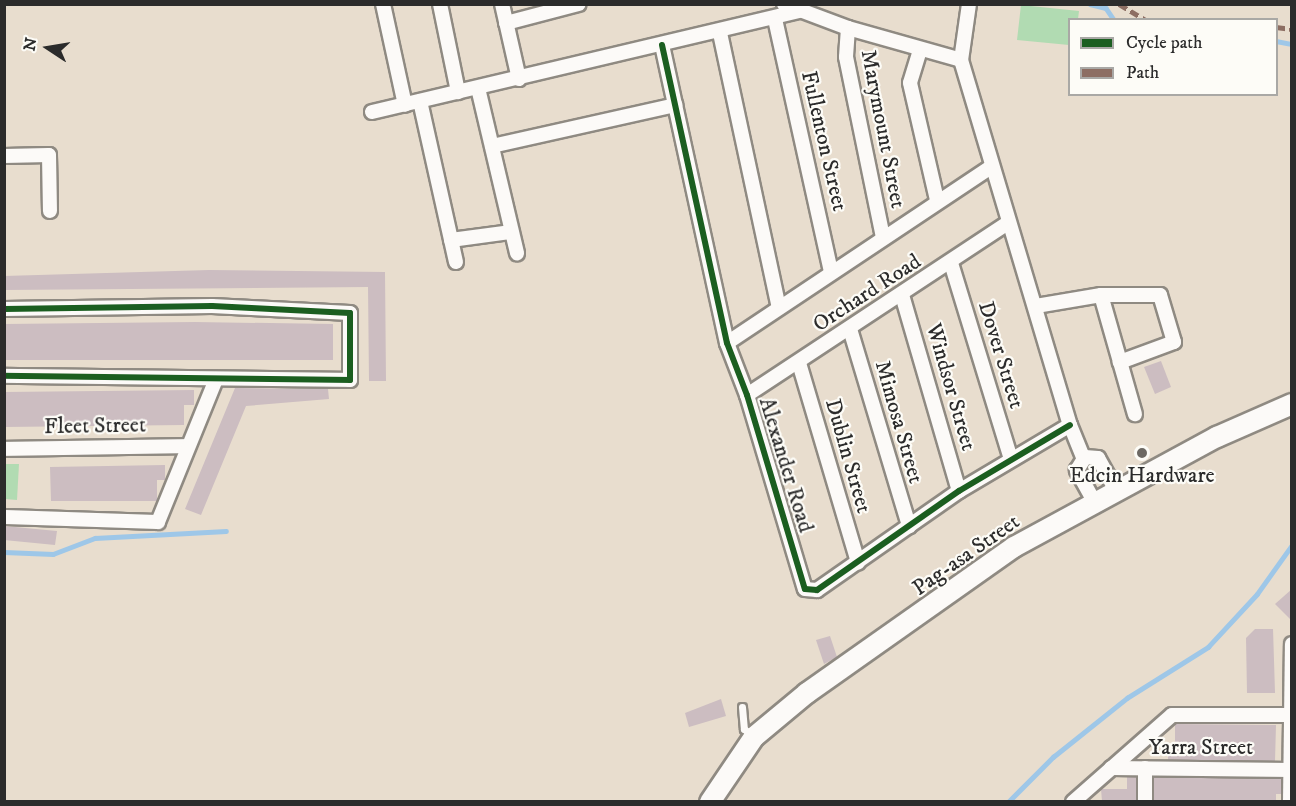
<!DOCTYPE html>
<html>
<head>
<meta charset="utf-8">
<style>
	body { margin:0 }
	#map { position:relative; width:1296px; height:806px; overflow:hidden; background:#e8ddce; font-family:"IM FELL DW Pica",serif }
	div>[style] { position:absolute }
	.green>* { inset:0; background:#b1dbb2 }
	.stream>* { height:4.5px; margin:-2.25px; padding:0 2.25px; transform-origin:2.25px; border-radius:2.25px; background:#9ec7e8 }
	.building>* { inset:0; background:#ccbdc1 }
	.roads { filter:drop-shadow(2px 0 #8f8a82) drop-shadow(-2px 0 #8f8a82) drop-shadow(0 2px #8f8a82) drop-shadow(0 -2px #8f8a82) }
	.lane>* { height:7px; margin:-3.5px; padding:0 3.5px; transform-origin:3.5px; border-radius:3.5px; background:#fcfaf8 }
	.street>* { height:14px; margin:-7px; padding:0 7px; transform-origin:7px; border-radius:7px; background:#fcfaf8 }
	.secondary>* { height:20px; margin:-10px; padding:0 10px; transform-origin:10px; border-radius:10px; background:#fcfaf8 }
	.quiet>* { height:4.5px; margin-top:-2.25px; transform-origin:0; background:repeating-linear-gradient(90deg,#8d6e63 0 9px,transparent 0 13.5px) }
	.cycleway>* { height:6px; margin:-3px; padding:0 3px; transform-origin:3px; border-radius:3px; background:#1b5e20 }
	.dots>* { width:16px; height:16px; translate:-50% -50%; box-sizing:border-box; border:3px solid #fdfcf7; border-radius:50% }
	span { translate:-50% -50%; white-space:nowrap; text-align:center; line-height:1.15; -webkit-text-stroke:4.5px #fdfcf7; paint-order:stroke }
	.street-label { font-size:22px; color:#2b2b2b }
	.poi-label { font-size:22px; color:#2b2b2b }
	.frame { position:absolute; inset:0; border:6px solid #2b2b2b; pointer-events:none }
	.legend { position:absolute; left:1068px; top:18px; width:210px; height:78px; box-sizing:border-box; background:#fdfcf7; border:2px solid #a9a8a5; margin:0; padding:8px 10px; list-style:none; font-size:18px; color:#2b2b2b }
	.legend li { display:flex; align-items:center; gap:12px; height:30px }
	.legend b { width:30px; border:2px solid #a9a8a5 }
	.north { position:absolute; left:18px; top:18px; width:60px; height:60px; -webkit-text-stroke:4px #fdfcf7; paint-order:stroke; rotate:282deg; font-size:16px; font-weight:700; line-height:24px; text-align:center; color:#2b2b2b }
	.north::after { content:''; display:block; margin:auto; width:21px; height:27px; background:#2b2b2b; clip-path:polygon(50% 0,100% 100%,50% 72%,0 100%) }
</style>
</head>
<body>
<div id="map">
	<div class="green">
		<div style="clip-path:polygon(1021px 5px,1079px 11px,1078px 19px,1070px 20px,1069px 45px,1017px 40px)"></div>
		<div style="clip-path:polygon(5px 464px,19px 464px,17px 500px,5px 499px)"></div>
	</div>
	<div class="stream">
		<div style="left:1090px;top:4px;width:16px;rotate:14deg"></div>
		<div style="left:1106px;top:8px;width:14px;rotate:56deg"></div>
		<div style="left:1276px;top:41px;width:16px;rotate:11deg"></div>
		<div style="left:4px;top:552px;width:49px;rotate:2.3deg"></div>
		<div style="left:53px;top:554px;width:45px;rotate:-20.9deg"></div>
		<div style="left:95px;top:538px;width:131px;rotate:-3.1deg"></div>
		<div style="left:1008px;top:802px;width:64px;rotate:-45deg"></div>
		<div style="left:1053px;top:757px;width:95px;rotate:-38.6deg"></div>
		<div style="left:1127px;top:698px;width:96px;rotate:-32.2deg"></div>
		<div style="left:1208px;top:647px;width:72px;rotate:-47.2deg"></div>
		<div style="left:1257px;top:594px;width:60px;rotate:-54.5deg"></div>
	</div>
	<div class="building">
		<div style="clip-path:polygon(209px 270px,385px 272px,386px 381px,369px 381px,368px 287px,4px 290px,4px 276px)"></div>
		<div style="clip-path:polygon(195px 322px,333px 324px,333px 360px,4px 360px,4px 324px)"></div>
		<div style="clip-path:polygon(1161px 361px,1171px 387px,1155px 394px,1144px 367px)"></div>
		<div style="clip-path:polygon(235px 388px,328px 389px,329px 399px,246px 406px,201px 515px,185px 509px)"></div>
		<div style="clip-path:polygon(194px 390px,194px 405px,184px 405px,184px 425px,4px 427px,4px 392px)"></div>
		<div style="clip-path:polygon(165px 465px,165px 480px,157px 480px,157px 501px,51px 501px,50px 467px)"></div>
		<div style="clip-path:polygon(4px 526px,57px 531px,55px 545px,4px 540px)"></div>
		<div style="clip-path:polygon(1292px 589px,1292px 621px,1275px 604px)"></div>
		<div style="clip-path:polygon(1255px 629px,1273px 629px,1275px 693px,1247px 693px,1246px 638px)"></div>
		<div style="clip-path:polygon(830px 636px,837px 657px,824px 664px,816px 640px)"></div>
		<div style="clip-path:polygon(721px 699px,726px 716px,689px 727px,685px 713px)"></div>
		<div style="clip-path:polygon(1175px 724px,1276px 725px,1275px 761px,1168px 760px,1168px 745px,1175px 745px)"></div>
		<div style="clip-path:polygon(1127px 777px,1136px 777px,1136px 801px,1102px 801px,1101px 789px,1127px 789px)"></div>
		<div style="clip-path:polygon(1154px 777px,1281px 779px,1281px 794px,1276px 794px,1276px 801px,1154px 801px)"></div>
	</div>
	<div class="roads">
		<div class="lane">
			<div style="left:742px;top:707px;width:22px;rotate:85deg"></div>
			<div style="left:744px;top:729px;width:10px;rotate:37deg"></div>
		</div>
		<div class="street">
			<div style="left:383px;top:4px;width:103px;rotate:77.7deg"></div>
			<div style="left:440px;top:4px;width:90px;rotate:78.4deg"></div>
			<div style="left:502px;top:4px;width:77px;rotate:77.2deg"></div>
			<div style="left:784px;top:4px;width:68px;rotate:20.6deg"></div>
			<div style="left:848px;top:28px;width:117px;rotate:15.8deg"></div>
			<div style="left:969px;top:4px;width:57px;rotate:98.1deg"></div>
			<div style="left:961px;top:60px;width:381px;rotate:73.4deg"></div>
			<div style="left:1070px;top:425px;width:35px;rotate:68deg"></div>
			<div style="left:775px;top:19px;width:259px;rotate:77.5deg"></div>
			<div style="left:506px;top:23px;width:75px;rotate:-14.6deg"></div>
			<div style="left:848px;top:28px;width:29px;rotate:94deg"></div>
			<div style="left:846px;top:57px;width:185px;rotate:78.4deg"></div>
			<div style="left:720px;top:33px;width:281px;rotate:77.9deg"></div>
			<div style="left:662px;top:45px;width:305px;rotate:77.7deg"></div>
			<div style="left:727px;top:343px;width:56px;rotate:69deg"></div>
			<div style="left:747px;top:395px;width:202px;rotate:73.4deg"></div>
			<div style="left:805px;top:589px;width:12px;rotate:5deg"></div>
			<div style="left:817px;top:590px;width:173px;rotate:-34.9deg"></div>
			<div style="left:959px;top:491px;width:129px;rotate:-30.7deg"></div>
			<div style="left:920px;top:50px;width:34px;rotate:107deg"></div>
			<div style="left:910px;top:83px;width:120px;rotate:77deg"></div>
			<div style="left:478px;top:88px;width:170px;rotate:76.7deg"></div>
			<div style="left:420px;top:101px;width:165px;rotate:77.4deg"></div>
			<div style="left:372px;top:112px;width:439px;rotate:-13.3deg"></div>
			<div style="left:492px;top:146px;width:188px;rotate:-12.6deg"></div>
			<div style="left:4px;top:156px;width:45px;rotate:-1.3deg"></div>
			<div style="left:49px;top:155px;width:56px;rotate:89deg"></div>
			<div style="left:451px;top:240px;width:61px;rotate:-7.6deg"></div>
			<div style="left:951px;top:263px;width:205px;rotate:73deg"></div>
			<div style="left:902px;top:295px;width:204px;rotate:73.8deg"></div>
			<div style="left:1101px;top:295px;width:124px;rotate:74.1deg"></div>
			<div style="left:1036px;top:306px;width:66px;rotate:-9.6deg"></div>
			<div style="left:1101px;top:295px;width:59px"></div>
			<div style="left:1160px;top:295px;width:49px;rotate:73.4deg"></div>
			<div style="left:1174px;top:342px;width:58px;rotate:159.7deg"></div>
			<div style="left:4px;top:309px;width:208px;rotate:-0.8deg"></div>
			<div style="left:212px;top:306px;width:138px;rotate:2.9deg"></div>
			<div style="left:350px;top:313px;width:67px;rotate:90deg"></div>
			<div style="left:350px;top:380px;width:346px;rotate:-179.3deg"></div>
			<div style="left:850px;top:329px;width:206px;rotate:73.3deg"></div>
			<div style="left:727px;top:343px;width:317px;rotate:-33.7deg"></div>
			<div style="left:799px;top:363px;width:208px;rotate:73.5deg"></div>
			<div style="left:747px;top:395px;width:313px;rotate:-33.4deg"></div>
			<div style="left:4px;top:449px;width:183px;rotate:-0.9deg"></div>
			<div style="left:1095px;top:503px;width:38px;rotate:-119deg"></div>
			<div style="left:1077px;top:470px;width:15px;rotate:-58deg"></div>
			<div style="left:1085px;top:457px;width:13px;rotate:4deg"></div>
			<div style="left:1098px;top:458px;width:38px;rotate:61deg"></div>
			<div style="left:4px;top:517px;width:154px;rotate:1.9deg"></div>
			<div style="left:158px;top:522px;width:154px;rotate:-67.9deg"></div>
			<div style="left:1111px;top:768px;width:181px;rotate:0.6deg"></div>
			<div style="left:1073px;top:802px;width:132px;rotate:-41.3deg"></div>
			<div style="left:1172px;top:715px;width:118px"></div>
			<div style="left:1145px;top:802px;width:34px;rotate:-90deg"></div>
			<div style="left:1290px;top:802px;width:158px;rotate:-89.3deg"></div>
		</div>
		<div class="secondary">
			<div style="left:710px;top:802px;width:78px;rotate:-55.9deg"></div>
			<div style="left:754px;top:737px;width:69px;rotate:-39.7deg"></div>
			<div style="left:807px;top:693px;width:253px;rotate:-35.2deg"></div>
			<div style="left:1014px;top:547px;width:231px;rotate:-28.5deg"></div>
			<div style="left:1217px;top:437px;width:82px;rotate:-23.7deg"></div>
		</div>
	</div>
	<div class="quiet">
		<div style="left:1119px;top:4px;width:31px;rotate:31deg"></div>
		<div style="left:1276px;top:27px;width:16px;rotate:7deg"></div>
	</div>
	<div class="cycleway">
		<div style="left:662px;top:45px;width:305px;rotate:77.7deg"></div>
		<div style="left:727px;top:343px;width:56px;rotate:69deg"></div>
		<div style="left:747px;top:395px;width:202px;rotate:73.4deg"></div>
		<div style="left:805px;top:589px;width:12px;rotate:5deg"></div>
		<div style="left:817px;top:590px;width:173px;rotate:-34.9deg"></div>
		<div style="left:959px;top:491px;width:129px;rotate:-30.7deg"></div>
		<div style="left:4px;top:309px;width:208px;rotate:-0.8deg"></div>
		<div style="left:212px;top:306px;width:138px;rotate:2.9deg"></div>
		<div style="left:350px;top:313px;width:67px;rotate:90deg"></div>
		<div style="left:350px;top:380px;width:346px;rotate:-179.3deg"></div>
	</div>
	<div class="dots">
		<div style="left:1142px;top:453px;background:#6d6964"></div>
	</div>
	<div class="street-label">
		<span style="left:883px;top:129px;rotate:79deg">Marymount Street</span>
		<span style="left:824px;top:141px;rotate:77deg">Fullenton Street</span>
		<span style="left:867px;top:293px;rotate:-33deg">Orchard Road</span>
		<span style="left:1001px;top:355px;rotate:73deg">Dover Street</span>
		<span style="left:951px;top:387px;rotate:74deg">Windsor Street</span>
		<span style="left:899px;top:422px;rotate:74deg">Mimosa Street</span>
		<span style="left:95px;top:426px;rotate:-1deg">Fleet Street</span>
		<span style="left:848px;top:456px;rotate:74deg">Dublin Street</span>
		<span style="left:786px;top:465px;rotate:73deg">Alexander Road</span>
		<span style="left:966px;top:555px;rotate:-35deg">Pag-asa Street</span>
		<span style="left:1201px;top:748px">Yarra Street</span>
	</div>
	<div class="poi-label">
		<span style="left:1142px;top:476px">Edcin Hardware</span>
	</div>
	<div class="frame"></div>
	<ul class="legend">
	<li><b style="height:8px;background:#1b5e20"></b>Cycle path</li>
	<li><b style="height:8px;background:#8d6e63"></b>Path</li>
	</ul>
	<div class="north">N</div>
</div>
</body>
</html>
